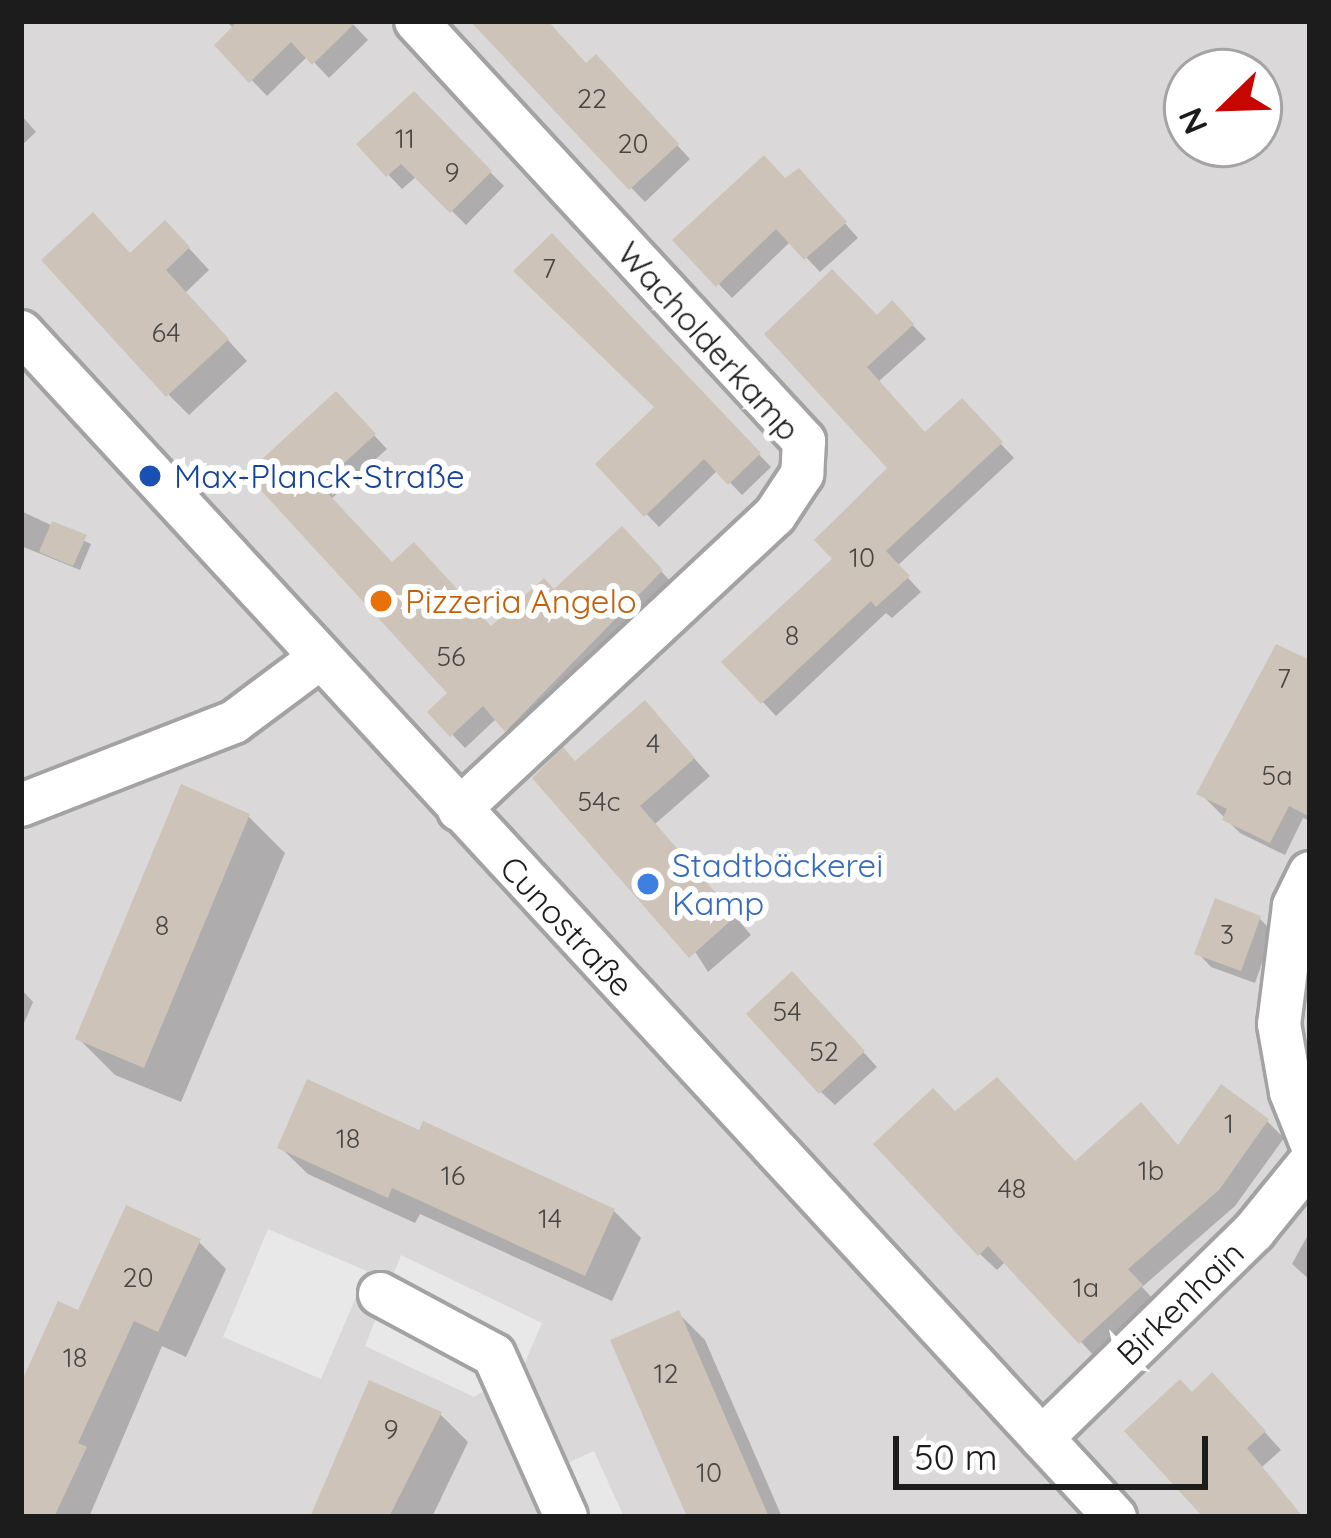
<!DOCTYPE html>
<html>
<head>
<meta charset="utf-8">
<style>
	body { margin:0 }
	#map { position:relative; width:1331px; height:1538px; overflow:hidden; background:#eeeae0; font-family:Quicksand,sans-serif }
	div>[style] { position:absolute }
	.residential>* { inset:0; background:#dad8d8 }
	.parking>* { inset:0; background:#e8e8e8 }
	.shadow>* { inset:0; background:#0003 }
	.building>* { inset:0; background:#cec3b9 }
	.roads { filter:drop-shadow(3px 0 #a3a3a3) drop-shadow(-3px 0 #a3a3a3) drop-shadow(0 3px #a3a3a3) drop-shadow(0 -3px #a3a3a3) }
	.minor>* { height:42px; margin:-21px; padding:0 21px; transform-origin:21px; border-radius:21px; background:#fff }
	.dots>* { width:33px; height:33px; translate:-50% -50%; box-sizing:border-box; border:6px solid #fff; border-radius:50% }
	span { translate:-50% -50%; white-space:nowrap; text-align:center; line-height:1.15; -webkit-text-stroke:12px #fff; paint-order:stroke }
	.number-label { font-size:27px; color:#484643 }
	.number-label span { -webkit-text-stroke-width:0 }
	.street-label { font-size:33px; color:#1c1c1c }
	.transit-label { font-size:33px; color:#164399 }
	.left { translate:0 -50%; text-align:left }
	.food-label { font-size:33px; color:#c56008 }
	.shop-label { font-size:33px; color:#366cbe }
	.frame { position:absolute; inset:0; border:24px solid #1c1c1c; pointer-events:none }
	.north { position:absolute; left:1163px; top:48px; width:120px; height:120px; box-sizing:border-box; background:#fff; border:3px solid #a4a4a4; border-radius:50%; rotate:247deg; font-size:33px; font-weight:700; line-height:48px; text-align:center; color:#1c1c1c }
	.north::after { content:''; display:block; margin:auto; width:42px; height:54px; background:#c70600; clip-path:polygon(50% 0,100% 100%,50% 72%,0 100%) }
	.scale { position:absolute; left:893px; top:1436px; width:315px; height:54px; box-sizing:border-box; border:6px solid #1c1c1c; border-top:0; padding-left:15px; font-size:36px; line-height:42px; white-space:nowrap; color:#1c1c1c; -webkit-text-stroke:9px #fff; paint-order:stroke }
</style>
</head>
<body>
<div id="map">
	<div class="residential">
		<div style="clip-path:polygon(evenodd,21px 21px,1310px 21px,1310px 1517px,21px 1517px,21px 21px,1187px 72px,1259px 72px,1259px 144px,1187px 144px,1187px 72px)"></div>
	</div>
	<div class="parking">
		<div style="clip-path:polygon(268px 1229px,367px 1271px,321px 1379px,223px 1337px)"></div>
		<div style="clip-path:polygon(401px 1255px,542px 1323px,523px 1367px,474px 1397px,365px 1346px)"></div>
		<div style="clip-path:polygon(594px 1451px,624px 1517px,566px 1517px,546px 1473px)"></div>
	</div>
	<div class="shadow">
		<div style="clip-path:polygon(226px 21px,350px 21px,368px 40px,329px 78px,308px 56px,267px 96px,218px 45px,234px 29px)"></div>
		<div style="clip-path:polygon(471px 21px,545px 21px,587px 66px,609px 72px,690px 159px,645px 202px)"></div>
		<div style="clip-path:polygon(414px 95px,504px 186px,466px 225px,417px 176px,402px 189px,360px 145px)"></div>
		<div style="clip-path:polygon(21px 115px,36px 132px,21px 146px)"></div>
		<div style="clip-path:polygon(812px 186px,858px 238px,820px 272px,791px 241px,732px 298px,677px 240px)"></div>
		<div style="clip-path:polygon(552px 237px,771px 467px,742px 495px,718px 470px,659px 527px,599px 464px,658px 407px)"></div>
		<div style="clip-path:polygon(186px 245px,209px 270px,185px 293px,247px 361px,189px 415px,169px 395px,130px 256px)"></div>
		<div style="clip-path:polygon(892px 304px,926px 339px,878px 382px,926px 436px,962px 402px,1014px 458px,897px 566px,921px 592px,892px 618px,886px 613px,776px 716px,726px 662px,836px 560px,891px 468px,768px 334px,877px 319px)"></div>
		<div style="clip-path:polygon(336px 395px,387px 449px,330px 500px,393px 565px,492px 629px,555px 593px,622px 530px,674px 585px,520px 743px,497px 718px,465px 748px,431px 712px,451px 694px,251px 474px)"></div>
		<div style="clip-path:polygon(21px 511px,91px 544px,80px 570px,21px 546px)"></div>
		<div style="clip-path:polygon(1310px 664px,1310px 821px,1303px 818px,1285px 855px,1240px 833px,1200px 793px)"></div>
		<div style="clip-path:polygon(661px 721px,710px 776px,655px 824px,751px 935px,708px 972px,576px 764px)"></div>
		<div style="clip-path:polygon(248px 816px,285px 853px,181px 1102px,115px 1075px,78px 1038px)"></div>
		<div style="clip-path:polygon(1259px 918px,1273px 932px,1255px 983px,1211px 967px,1198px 953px)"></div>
		<div style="clip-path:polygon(21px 989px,33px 1002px,21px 1030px)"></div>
		<div style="clip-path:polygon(806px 989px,877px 1067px,835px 1105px,821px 1092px)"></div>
		<div style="clip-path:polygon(956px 1115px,1075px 1164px,1179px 1148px,1267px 1121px,1284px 1138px,1235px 1206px,1142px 1287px,1157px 1303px,1097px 1359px,1006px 1261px,997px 1270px,980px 1254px)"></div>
		<div style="clip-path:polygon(421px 1134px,614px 1211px,641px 1238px,612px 1301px,420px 1214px,415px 1223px,308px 1174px,280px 1147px)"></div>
		<div style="clip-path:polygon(1310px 1231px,1310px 1280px,1292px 1264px)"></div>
		<div style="clip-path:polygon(199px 1242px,226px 1269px,186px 1357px,162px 1346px,89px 1517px,21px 1517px,21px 1390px)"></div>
		<div style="clip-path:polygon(678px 1313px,705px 1340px,782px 1517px,691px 1517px)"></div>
		<div style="clip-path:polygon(1230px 1394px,1281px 1450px,1262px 1467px,1278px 1493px,1192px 1396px)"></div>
		<div style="clip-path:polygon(440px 1414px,468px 1442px,432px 1517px,313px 1517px)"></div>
	</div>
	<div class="building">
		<div style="clip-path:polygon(238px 21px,357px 21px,312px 65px,291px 42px,249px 83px,214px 45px)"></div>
		<div style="clip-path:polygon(470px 21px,548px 21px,586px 63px,596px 54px,679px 144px,629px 190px)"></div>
		<div style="clip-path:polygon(414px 91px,492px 171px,450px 213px,401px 164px,386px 177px,356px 144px)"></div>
		<div style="clip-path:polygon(764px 155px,785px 178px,799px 168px,847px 222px,804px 260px,776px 229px,716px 287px,672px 240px)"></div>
		<div style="clip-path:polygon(93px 212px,130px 253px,165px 220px,190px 247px,166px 270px,229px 339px,166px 397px,41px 260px)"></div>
		<div style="clip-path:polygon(552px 233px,761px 453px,728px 485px,704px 459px,644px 517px,595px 464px,654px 407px,513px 271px)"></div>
		<div style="clip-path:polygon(832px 269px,877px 315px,892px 300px,914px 324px,867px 367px,925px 432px,962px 398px,1003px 442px,886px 551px,910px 576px,876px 607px,871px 601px,761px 704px,721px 662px,832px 559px,814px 540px,887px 468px,764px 334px)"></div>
		<div style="clip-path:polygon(336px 391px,376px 434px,320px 485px,392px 562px,414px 542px,491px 626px,544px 578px,554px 589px,622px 526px,663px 570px,505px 732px,483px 706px,450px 737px,427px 712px,447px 693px,246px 474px)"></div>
		<div style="clip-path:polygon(52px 521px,87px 535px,73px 566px,39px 552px)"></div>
		<div style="clip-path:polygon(1276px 644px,1310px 660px,1310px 817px,1289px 806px,1270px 843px,1222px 820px,1227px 809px,1196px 794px)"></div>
		<div style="clip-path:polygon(645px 700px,695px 758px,640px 806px,736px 916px,689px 958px,532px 778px,563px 747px,575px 761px)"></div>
		<div style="clip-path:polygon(181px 784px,250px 814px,144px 1068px,75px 1039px)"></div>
		<div style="clip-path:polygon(1215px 898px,1261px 916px,1241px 971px,1194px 954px)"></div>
		<div style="clip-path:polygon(792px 971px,865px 1051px,819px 1094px,746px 1014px)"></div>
		<div style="clip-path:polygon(997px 1077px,1075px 1161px,1141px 1102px,1178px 1145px,1221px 1084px,1269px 1119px,1219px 1190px,1128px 1269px,1143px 1285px,1079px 1344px,988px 1246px,978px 1256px,873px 1144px,933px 1088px,955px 1111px)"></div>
		<div style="clip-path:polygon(307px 1079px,419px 1130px,423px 1121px,615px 1209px,585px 1276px,392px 1188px,388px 1198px,277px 1148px)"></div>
		<div style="clip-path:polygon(126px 1205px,201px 1239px,158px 1332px,134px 1321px,78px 1443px,87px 1447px,54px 1517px,21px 1517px,21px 1383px,58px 1301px,78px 1310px)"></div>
		<div style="clip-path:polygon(679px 1310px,722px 1409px,769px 1517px,687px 1517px,653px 1439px,610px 1340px)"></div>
		<div style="clip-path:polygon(1212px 1372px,1266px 1431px,1247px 1448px,1303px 1517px,1203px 1517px,1124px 1431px,1180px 1379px,1192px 1392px)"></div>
		<div style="clip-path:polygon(369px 1380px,442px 1412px,389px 1517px,310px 1517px)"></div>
	</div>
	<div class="roads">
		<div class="minor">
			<div style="left:416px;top:21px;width:572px;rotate:47.27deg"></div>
			<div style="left:804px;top:441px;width:33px;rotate:93deg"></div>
			<div style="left:802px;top:474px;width:49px;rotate:123.4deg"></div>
			<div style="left:775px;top:515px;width:432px;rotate:137deg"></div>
			<div style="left:21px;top:332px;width:1613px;rotate:47.29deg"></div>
			<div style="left:21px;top:805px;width:229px;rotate:-21.3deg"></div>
			<div style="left:234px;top:722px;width:107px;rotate:-36.7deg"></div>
			<div style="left:1310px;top:873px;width:37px;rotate:116deg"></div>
			<div style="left:1294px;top:906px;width:119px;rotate:97.2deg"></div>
			<div style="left:1279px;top:1024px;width:69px;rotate:80deg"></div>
			<div style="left:1291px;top:1092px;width:52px;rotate:68.4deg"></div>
			<div style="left:380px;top:1294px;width:129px;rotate:28.2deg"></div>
			<div style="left:494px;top:1355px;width:177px;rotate:66deg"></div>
			<div style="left:1042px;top:1438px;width:296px;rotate:-44.3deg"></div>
			<div style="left:1254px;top:1231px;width:89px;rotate:-50.9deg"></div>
		</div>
	</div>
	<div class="dots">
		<div style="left:150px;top:476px;background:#1a4fb4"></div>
		<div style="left:381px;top:601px;background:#e8710a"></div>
		<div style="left:648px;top:884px;background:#3f7fe0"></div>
	</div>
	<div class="number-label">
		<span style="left:592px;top:99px">22</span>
		<span style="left:405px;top:139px">11</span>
		<span style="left:633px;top:144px">20</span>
		<span style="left:452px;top:173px">9</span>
		<span style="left:549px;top:269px">7</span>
		<span style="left:166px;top:333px">64</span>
		<span style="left:862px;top:558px">10</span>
		<span style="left:792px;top:636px">8</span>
		<span style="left:451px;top:657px">56</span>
		<span style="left:1284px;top:679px">7</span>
		<span style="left:653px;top:744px">4</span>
		<span style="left:1277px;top:776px">5a</span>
		<span style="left:599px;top:802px">54c</span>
		<span style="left:162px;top:926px">8</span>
		<span style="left:1227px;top:935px">3</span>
		<span style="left:787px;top:1012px">54</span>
		<span style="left:824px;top:1052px">52</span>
		<span style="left:1229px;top:1124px">1</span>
		<span style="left:348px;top:1139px">18</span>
		<span style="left:1151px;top:1171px">1b</span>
		<span style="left:453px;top:1176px">16</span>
		<span style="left:1012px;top:1189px">48</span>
		<span style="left:550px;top:1219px">14</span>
		<span style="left:138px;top:1278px">20</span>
		<span style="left:1086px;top:1288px">1a</span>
		<span style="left:75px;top:1358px">18</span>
		<span style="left:666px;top:1374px">12</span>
		<span style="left:391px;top:1430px">9</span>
		<span style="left:709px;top:1473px">10</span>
	</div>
	<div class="street-label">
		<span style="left:709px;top:341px;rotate:48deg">Wacholderkamp</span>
		<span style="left:567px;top:926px;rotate:47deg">Cunostraße</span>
		<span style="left:1180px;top:1303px;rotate:-44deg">Birkenhain</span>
	</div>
	<div class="transit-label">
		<span class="left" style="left:174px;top:476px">Max-Planck-Straße</span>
	</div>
	<div class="food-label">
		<span class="left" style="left:405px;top:601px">Pizzeria Angelo</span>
	</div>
	<div class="shop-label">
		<span class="left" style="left:672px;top:884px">Stadtbäckerei<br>Kamp</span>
	</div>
	<div class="frame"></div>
	<div class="north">N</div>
	<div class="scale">50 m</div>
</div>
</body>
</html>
